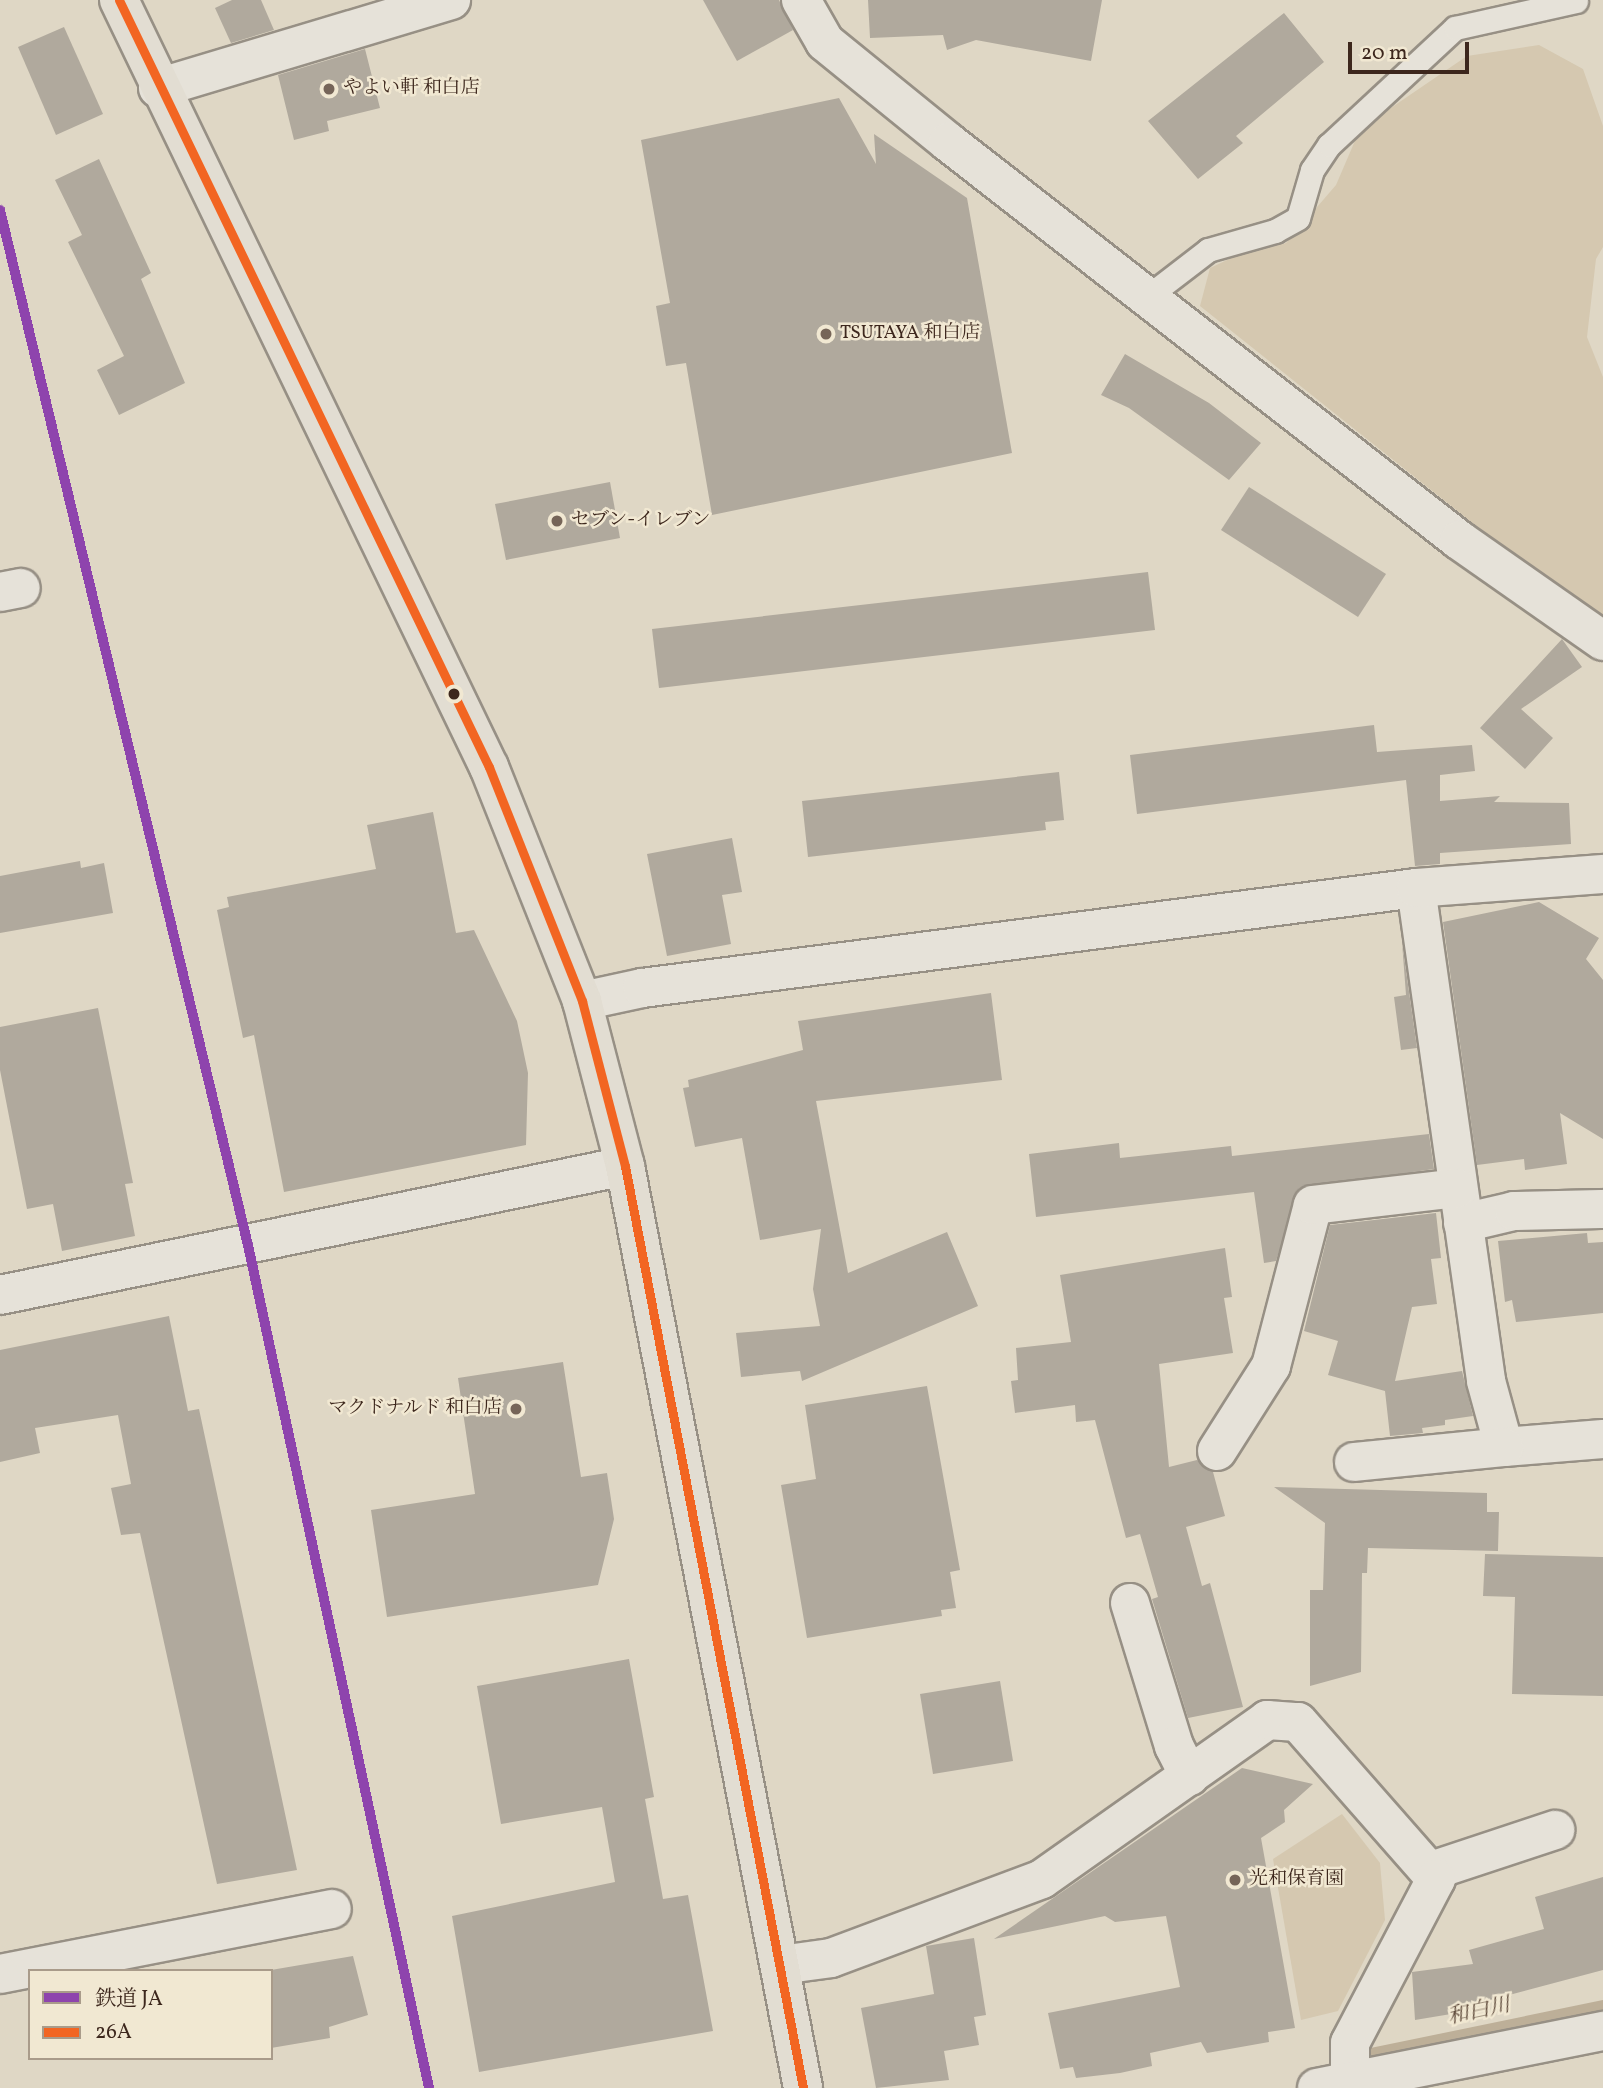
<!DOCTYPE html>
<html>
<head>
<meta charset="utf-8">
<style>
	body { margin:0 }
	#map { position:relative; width:1603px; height:2088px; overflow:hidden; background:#dfd7c5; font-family:Vollkorn,"Noto Serif JP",serif }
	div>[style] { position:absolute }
	.green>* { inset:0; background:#d5c8b0 }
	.stream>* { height:12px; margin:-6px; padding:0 6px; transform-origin:6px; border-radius:6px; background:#bdaf98 }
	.building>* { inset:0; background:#b0a99d }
	.roads { filter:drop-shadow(2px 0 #979085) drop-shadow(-2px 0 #979085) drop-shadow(0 2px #979085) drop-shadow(0 -2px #979085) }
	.lane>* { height:23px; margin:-11.5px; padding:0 11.5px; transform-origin:11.5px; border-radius:11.5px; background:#e6e2d9 }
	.street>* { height:38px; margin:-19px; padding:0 19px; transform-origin:19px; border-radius:19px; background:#e6e2d9 }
	.highway>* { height:38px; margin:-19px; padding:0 19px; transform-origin:19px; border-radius:19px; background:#e2ddd2 }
	.bus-1>* { height:9px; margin:-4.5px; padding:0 4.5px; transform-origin:4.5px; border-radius:4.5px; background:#f26522 }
	.rail-1>* { height:10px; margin:-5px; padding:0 5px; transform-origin:5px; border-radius:5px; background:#8e44ad }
	.dots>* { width:19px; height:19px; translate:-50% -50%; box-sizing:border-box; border:4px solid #f1e8d2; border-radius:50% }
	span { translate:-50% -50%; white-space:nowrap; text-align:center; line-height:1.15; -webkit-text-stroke:5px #f1e8d2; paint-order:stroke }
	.poi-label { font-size:19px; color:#3d271d }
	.left { translate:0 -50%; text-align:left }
	.right { translate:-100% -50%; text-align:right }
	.water-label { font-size:21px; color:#5f4b3c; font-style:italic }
	.legend { position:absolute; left:28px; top:1969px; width:245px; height:91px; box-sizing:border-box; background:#f1e8d2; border:2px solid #a99b8a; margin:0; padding:9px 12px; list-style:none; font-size:21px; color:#3d271d }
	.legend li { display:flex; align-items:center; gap:14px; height:35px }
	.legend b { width:35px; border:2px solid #a99b8a }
	.scale { position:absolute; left:1348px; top:42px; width:121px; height:32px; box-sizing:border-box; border:4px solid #3d271d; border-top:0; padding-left:9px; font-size:21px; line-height:24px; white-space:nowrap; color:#3d271d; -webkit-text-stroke:5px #f1e8d2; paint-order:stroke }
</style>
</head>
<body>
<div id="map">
	<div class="green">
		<div style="clip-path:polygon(1539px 45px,1583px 69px,1603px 126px,1603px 247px,1596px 259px,1587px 337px,1603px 377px,1603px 627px,1200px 306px,1210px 268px,1242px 253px,1286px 243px,1336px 185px,1360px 129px,1467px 56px)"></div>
		<div style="clip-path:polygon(1342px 1814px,1380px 1863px,1385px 1920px,1338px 2011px,1301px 2020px,1273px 1859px)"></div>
	</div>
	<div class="stream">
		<div style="left:1362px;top:2056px;width:246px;rotate:-11.7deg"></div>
	</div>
	<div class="building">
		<div style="clip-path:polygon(232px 0,261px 0,274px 30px,231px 43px,215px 8px)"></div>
		<div style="clip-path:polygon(703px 0,779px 0,793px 30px,737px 61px)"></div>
		<div style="clip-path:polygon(868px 0,1102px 0,1091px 61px,976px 40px,947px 50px,943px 35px,870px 38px)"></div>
		<div style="clip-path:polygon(1284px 13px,1324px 62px,1236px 136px,1243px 143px,1198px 179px,1148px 121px)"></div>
		<div style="clip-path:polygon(64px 27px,103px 114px,56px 135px,18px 47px)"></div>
		<div style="clip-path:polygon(365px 49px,380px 108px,327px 121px,329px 131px,294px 140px,278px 75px)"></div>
		<div style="clip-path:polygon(839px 98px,876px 164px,874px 134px,967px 198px,1012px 453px,712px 515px,686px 363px,666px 366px,656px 306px,670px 303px,641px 140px)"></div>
		<div style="clip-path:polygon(99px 159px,151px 273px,141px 279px,185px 383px,119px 415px,97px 370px,124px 356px,68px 242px,82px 235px,55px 180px)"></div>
		<div style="clip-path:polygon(1125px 354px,1209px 403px,1261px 443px,1229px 480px,1129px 408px,1101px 395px)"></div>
		<div style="clip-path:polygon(610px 482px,620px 538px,506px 560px,495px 504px)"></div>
		<div style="clip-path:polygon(1249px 487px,1386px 574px,1358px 617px,1221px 530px)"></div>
		<div style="clip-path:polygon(1148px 572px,1155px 630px,659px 688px,652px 629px)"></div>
		<div style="clip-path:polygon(1562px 639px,1582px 667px,1521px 709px,1553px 738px,1525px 769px,1480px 728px)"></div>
		<div style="clip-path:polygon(1374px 725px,1377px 752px,1472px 745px,1475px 771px,1440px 775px,1440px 801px,1500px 796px,1494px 802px,1569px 803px,1571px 844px,1440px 853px,1440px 864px,1415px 866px,1406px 780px,1137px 814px,1130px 755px)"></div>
		<div style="clip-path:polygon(1059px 772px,1064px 820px,1045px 822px,1046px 830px,808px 857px,802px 801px)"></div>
		<div style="clip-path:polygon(433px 812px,456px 933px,474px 930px,517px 1021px,528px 1073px,526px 1145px,284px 1192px,254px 1035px,243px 1038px,217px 910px,229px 907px,227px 897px,376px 869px,367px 825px)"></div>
		<div style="clip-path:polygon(732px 838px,742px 892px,722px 895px,731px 944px,667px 956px,647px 854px)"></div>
		<div style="clip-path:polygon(80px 861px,81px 868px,104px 863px,113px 913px,0 933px,0 876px)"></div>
		<div style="clip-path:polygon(1539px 902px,1599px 938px,1586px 959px,1603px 980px,1603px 1139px,1560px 1113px,1567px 1164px,1525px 1170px,1524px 1159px,1477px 1165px,1443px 922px)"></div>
		<div style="clip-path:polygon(1402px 942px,1417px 1048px,1401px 1050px,1394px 997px,1406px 995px)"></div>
		<div style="clip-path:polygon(991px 993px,1002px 1080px,816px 1101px,848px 1273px,947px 1232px,978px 1306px,802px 1381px,800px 1371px,741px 1377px,736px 1333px,820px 1326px,813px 1289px,821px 1229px,760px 1240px,742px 1138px,695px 1147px,683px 1088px,689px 1087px,688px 1080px,803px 1050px,798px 1021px)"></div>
		<div style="clip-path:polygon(98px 1008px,133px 1183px,125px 1184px,135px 1236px,62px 1251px,53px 1204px,27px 1209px,0 1070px,0 1027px)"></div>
		<div style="clip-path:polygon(1429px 1134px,1434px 1169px,1299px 1188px,1276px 1261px,1264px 1263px,1254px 1192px,1036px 1217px,1029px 1154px,1119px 1143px,1120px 1158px,1231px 1146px,1232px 1156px)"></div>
		<div style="clip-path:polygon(1436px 1213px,1441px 1258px,1431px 1259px,1437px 1304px,1412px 1307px,1395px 1381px,1462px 1371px,1473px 1416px,1445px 1420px,1445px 1425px,1422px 1428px,1423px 1433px,1390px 1436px,1385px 1391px,1328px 1375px,1338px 1341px,1304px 1331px,1330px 1225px)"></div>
		<div style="clip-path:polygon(1587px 1233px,1588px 1243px,1603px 1242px,1603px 1313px,1516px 1322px,1512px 1300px,1505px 1302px,1498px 1241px)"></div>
		<div style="clip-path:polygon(1225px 1248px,1232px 1297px,1224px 1298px,1233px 1353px,1159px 1364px,1169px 1467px,1197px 1460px,1213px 1472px,1225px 1516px,1186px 1527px,1202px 1586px,1210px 1583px,1243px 1707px,1188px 1718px,1152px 1599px,1158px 1597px,1140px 1534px,1126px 1538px,1095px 1420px,1076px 1422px,1075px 1405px,1015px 1413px,1011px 1381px,1018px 1380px,1016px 1348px,1071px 1342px,1060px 1275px)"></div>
		<div style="clip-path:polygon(169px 1316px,188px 1411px,199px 1409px,297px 1870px,217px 1884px,140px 1533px,121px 1535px,111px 1488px,131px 1484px,118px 1415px,35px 1428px,40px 1453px,0 1462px,0 1350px)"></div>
		<div style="clip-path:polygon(563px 1362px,581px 1477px,607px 1473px,614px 1519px,598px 1585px,387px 1617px,371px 1510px,475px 1494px,458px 1378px)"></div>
		<div style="clip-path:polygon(927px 1386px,960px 1570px,950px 1572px,956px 1608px,941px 1610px,942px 1616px,807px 1638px,781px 1485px,816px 1479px,805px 1405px)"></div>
		<div style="clip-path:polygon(1274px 1487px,1487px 1493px,1487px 1512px,1499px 1512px,1498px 1551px,1368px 1548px,1367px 1573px,1362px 1573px,1361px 1672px,1310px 1686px,1310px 1590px,1323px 1590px,1325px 1523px)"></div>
		<div style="clip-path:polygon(1485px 1554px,1603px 1557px,1603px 1696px,1512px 1694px,1515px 1597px,1483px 1596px)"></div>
		<div style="clip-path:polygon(629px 1659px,654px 1797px,645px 1799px,663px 1899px,688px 1895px,713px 2031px,479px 2072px,452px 1916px,615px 1882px,602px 1807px,501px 1824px,477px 1686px)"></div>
		<div style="clip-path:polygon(1000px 1681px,1013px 1761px,933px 1774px,920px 1694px)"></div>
		<div style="clip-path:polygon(1242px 1768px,1313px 1784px,1284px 1810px,1285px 1822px,1261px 1838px,1295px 2028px,1268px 2032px,1269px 2042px,1207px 2053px,1201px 2042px,1150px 2053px,1152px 2066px,1120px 2073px,1076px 2078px,1073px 2067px,1060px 2069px,1048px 2013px,1180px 1987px,1166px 1916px,1115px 1922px,1105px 1916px,994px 1939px)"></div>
		<div style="clip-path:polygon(1603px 1877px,1603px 1970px,1468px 2006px,1469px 2011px,1415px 2020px,1412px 1972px,1473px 1964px,1469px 1950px,1544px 1929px,1535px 1897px)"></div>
		<div style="clip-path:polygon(974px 1938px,986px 2015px,974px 2017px,979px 2045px,944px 2051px,949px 2080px,876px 2088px,861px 2008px,934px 1994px,926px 1946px)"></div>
		<div style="clip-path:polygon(353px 1956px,368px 2015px,329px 2027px,330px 2038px,271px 2048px,271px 1970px)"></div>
	</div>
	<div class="roads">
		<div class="lane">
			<div style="left:1147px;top:297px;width:77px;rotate:-37.6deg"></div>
			<div style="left:1208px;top:250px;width:70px;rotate:-15.8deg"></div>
			<div style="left:1275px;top:231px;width:26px;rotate:-29deg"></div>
			<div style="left:1298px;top:218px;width:50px;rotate:-73.7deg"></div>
			<div style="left:1312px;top:170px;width:30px;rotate:-56deg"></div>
			<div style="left:1329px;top:145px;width:172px;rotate:-42.9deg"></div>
			<div style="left:1455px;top:28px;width:124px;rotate:-12.6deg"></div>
		</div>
		<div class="street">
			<div style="left:801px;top:0;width:48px;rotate:60.3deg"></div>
			<div style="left:825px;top:42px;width:159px;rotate:39.1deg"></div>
			<div style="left:948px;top:142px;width:648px;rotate:37.91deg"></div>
			<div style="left:1459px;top:540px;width:176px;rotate:35deg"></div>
			<div style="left:158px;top:88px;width:306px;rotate:-16.7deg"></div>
			<div style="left:0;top:592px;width:21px;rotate:-11deg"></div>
			<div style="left:1416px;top:888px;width:498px;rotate:81.9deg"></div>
			<div style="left:1486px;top:1381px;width:68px;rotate:74.7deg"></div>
			<div style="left:1504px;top:1447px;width:99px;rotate:-4.6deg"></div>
			<div style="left:582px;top:1001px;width:61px;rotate:-12.2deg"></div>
			<div style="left:642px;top:988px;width:780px;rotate:-7.36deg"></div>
			<div style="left:1416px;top:888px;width:188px;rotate:-4.3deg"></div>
			<div style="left:1463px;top:1223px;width:52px;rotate:-13.2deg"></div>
			<div style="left:1514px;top:1211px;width:89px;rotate:-1.3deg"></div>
			<div style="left:0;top:1295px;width:638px;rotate:-11.66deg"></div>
			<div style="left:1217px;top:1451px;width:101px;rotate:-57.6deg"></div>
			<div style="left:1271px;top:1366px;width:166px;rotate:-75.4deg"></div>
			<div style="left:1313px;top:1205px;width:146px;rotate:-6.7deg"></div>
			<div style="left:1354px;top:1462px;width:151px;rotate:-5.7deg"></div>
			<div style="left:1130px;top:1603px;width:150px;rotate:72.9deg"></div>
			<div style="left:1174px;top:1746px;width:34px;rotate:63deg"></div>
			<div style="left:1431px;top:1871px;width:131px;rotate:-18.3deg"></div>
			<div style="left:780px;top:1965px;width:51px;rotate:-7.8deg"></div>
			<div style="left:831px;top:1958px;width:225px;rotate:-20.5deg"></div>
			<div style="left:1042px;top:1879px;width:276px;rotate:-35.2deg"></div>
			<div style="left:1267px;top:1720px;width:31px;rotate:4deg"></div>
			<div style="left:1298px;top:1722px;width:209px;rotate:48.7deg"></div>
			<div style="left:1436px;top:1879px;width:185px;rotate:117.7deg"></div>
			<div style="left:1350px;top:2043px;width:37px;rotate:90deg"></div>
			<div style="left:0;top:1974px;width:338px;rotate:-11.1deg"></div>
			<div style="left:1317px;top:2088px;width:292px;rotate:-11.3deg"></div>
		</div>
		<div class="highway">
			<div style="left:119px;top:0;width:852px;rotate:64.25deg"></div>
			<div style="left:489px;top:767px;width:252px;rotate:68.3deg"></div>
			<div style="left:582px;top:1001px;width:171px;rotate:75.4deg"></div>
			<div style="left:625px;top:1166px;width:939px;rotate:79.07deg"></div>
		</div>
	</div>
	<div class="bus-1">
		<div style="left:119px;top:0;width:852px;rotate:64.25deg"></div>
		<div style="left:489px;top:767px;width:252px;rotate:68.3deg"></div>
		<div style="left:582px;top:1001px;width:171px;rotate:75.4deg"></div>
		<div style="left:625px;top:1166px;width:939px;rotate:79.07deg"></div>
	</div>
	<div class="rail-1">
		<div style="left:0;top:210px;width:1064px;rotate:76.53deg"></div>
		<div style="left:248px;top:1245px;width:862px;rotate:77.88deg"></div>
	</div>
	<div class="dots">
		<div style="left:329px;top:89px;background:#766558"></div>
		<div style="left:826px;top:334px;background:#766558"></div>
		<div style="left:557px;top:521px;background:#766558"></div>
		<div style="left:454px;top:694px;background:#3d271d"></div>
		<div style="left:516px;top:1409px;background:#766558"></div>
		<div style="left:1235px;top:1880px;background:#766558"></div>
	</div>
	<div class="poi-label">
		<span class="left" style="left:343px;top:89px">やよい軒 和白店</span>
		<span class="left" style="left:840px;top:334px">TSUTAYA 和白店</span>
		<span class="left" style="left:571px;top:521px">セブン-イレブン</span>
		<span class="right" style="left:502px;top:1409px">マクドナルド 和白店</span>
		<span class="left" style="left:1249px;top:1880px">光和保育園</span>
	</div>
	<div class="water-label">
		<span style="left:1479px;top:2012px;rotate:-12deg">和白川</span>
	</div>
	<ul class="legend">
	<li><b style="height:9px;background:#8e44ad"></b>鉄道 JA</li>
	<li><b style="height:9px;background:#f26522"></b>26A</li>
	</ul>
	<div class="scale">20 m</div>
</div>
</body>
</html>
